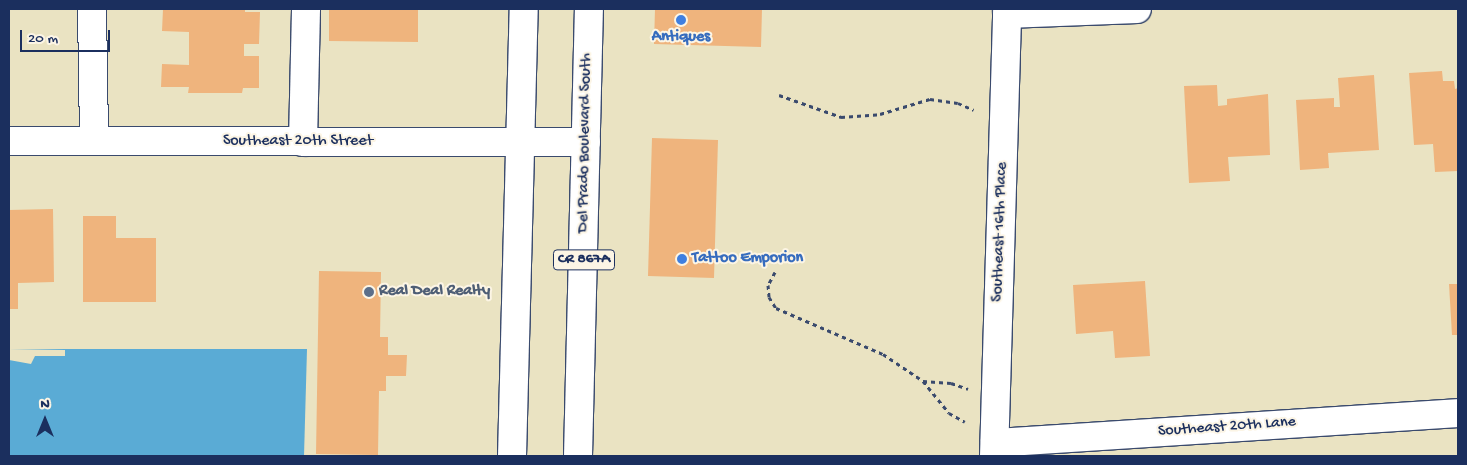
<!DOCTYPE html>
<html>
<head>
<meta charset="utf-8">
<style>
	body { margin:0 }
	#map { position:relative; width:1467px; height:465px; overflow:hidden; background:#eae3c2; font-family:"Gochi Hand",sans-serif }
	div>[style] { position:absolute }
	.water>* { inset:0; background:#5aabd5 }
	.pier>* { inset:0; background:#eae3c2 }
	.building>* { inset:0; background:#efb47d }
	.path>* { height:3px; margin-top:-1.5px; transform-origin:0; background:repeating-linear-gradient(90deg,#3a4a6d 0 4px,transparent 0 8px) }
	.roads { filter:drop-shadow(1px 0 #3a4a6d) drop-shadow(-1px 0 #3a4a6d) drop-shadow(0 1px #3a4a6d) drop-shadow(0 -1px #3a4a6d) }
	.minor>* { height:28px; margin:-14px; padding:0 14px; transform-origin:14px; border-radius:14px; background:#fff }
	.major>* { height:28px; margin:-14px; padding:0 14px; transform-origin:14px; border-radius:14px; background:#fff }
	.dots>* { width:14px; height:14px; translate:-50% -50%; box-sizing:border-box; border:2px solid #fcf5e5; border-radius:50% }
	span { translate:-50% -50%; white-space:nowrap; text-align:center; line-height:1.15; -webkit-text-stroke:4px #fcf5e5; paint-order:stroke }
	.shield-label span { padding:1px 4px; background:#fcf5e5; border:1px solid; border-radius:4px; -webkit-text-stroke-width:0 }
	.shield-label { font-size:15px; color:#1b2f5e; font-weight:700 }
	.shop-label { font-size:16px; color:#366cbe; font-weight:700 }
	.left { translate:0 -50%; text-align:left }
	.street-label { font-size:16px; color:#1b2f5e }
	.service-label { font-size:16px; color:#4e5e75; font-weight:700 }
	.frame { position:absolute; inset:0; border:10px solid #1b2f5e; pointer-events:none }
	.north { position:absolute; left:20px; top:395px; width:50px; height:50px; -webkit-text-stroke:4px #fcf5e5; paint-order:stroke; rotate:0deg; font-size:14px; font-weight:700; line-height:20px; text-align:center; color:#1b2f5e }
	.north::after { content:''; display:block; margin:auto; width:18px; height:22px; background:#1b2f5e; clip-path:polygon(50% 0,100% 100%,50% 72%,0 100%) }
	.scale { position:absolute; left:20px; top:30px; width:90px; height:22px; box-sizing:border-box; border:2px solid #1b2f5e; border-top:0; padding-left:6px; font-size:15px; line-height:18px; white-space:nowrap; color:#1b2f5e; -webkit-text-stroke:4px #fcf5e5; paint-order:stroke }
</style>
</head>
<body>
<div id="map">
	<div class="water">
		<div style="clip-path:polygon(9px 349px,307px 349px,304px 456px,9px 456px)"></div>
	</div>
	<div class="pier">
		<div style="clip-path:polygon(9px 349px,65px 350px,65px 356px,35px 356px,31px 364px,9px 360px)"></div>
	</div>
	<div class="building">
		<div style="clip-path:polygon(163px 9px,245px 9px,245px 12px,260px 12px,259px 44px,244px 44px,244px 56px,259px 56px,259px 88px,243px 88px,242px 93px,188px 93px,189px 87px,161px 87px,162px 64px,189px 65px,189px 32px,162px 31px)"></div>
		<div style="clip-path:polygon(329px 9px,418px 9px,418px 42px,329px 41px)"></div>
		<div style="clip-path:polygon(655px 9px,762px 9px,761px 47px,654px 44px)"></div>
		<div style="clip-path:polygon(1442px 71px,1443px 81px,1454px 81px,1455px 89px,1458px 88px,1458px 171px,1435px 172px,1433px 144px,1414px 145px,1409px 73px)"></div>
		<div style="clip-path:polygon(1374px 75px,1379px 150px,1328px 153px,1329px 168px,1300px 170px,1296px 100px,1334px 98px,1334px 107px,1340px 107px,1338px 78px)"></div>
		<div style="clip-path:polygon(1217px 85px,1218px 106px,1227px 105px,1227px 99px,1268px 94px,1270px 155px,1228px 157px,1230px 181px,1189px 183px,1184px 86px)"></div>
		<div style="clip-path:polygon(652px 138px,718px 140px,714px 278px,648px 276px)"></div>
		<div style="clip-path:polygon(53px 209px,54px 282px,18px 283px,18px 309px,9px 309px,9px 210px)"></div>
		<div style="clip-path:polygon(83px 216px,116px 216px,116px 238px,156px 238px,156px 302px,83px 302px)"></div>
		<div style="clip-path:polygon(319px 271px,381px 272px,380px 337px,388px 337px,388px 355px,407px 355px,406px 376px,386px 376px,386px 391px,379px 391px,378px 455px,316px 454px)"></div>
		<div style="clip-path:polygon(1145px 281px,1150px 356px,1115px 358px,1113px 331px,1076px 334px,1073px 285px)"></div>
		<div style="clip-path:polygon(1449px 284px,1458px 284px,1458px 335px,1452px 335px)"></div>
	</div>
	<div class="path">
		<div style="left:779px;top:95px;width:66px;rotate:19.5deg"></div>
		<div style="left:841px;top:117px;width:39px;rotate:-4deg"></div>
		<div style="left:880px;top:114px;width:52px;rotate:-16.7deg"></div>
		<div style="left:930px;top:99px;width:28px;rotate:8deg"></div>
		<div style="left:958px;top:103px;width:17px;rotate:24deg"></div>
		<div style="left:775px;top:272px;width:15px;rotate:118deg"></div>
		<div style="left:768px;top:285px;width:12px;rotate:85deg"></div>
		<div style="left:769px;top:297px;width:13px;rotate:58deg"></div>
		<div style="left:776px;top:308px;width:116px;rotate:23.3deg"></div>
		<div style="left:883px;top:354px;width:48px;rotate:34deg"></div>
		<div style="left:923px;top:381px;width:41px;rotate:50.9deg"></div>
		<div style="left:949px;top:413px;width:18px;rotate:29deg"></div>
		<div style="left:923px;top:381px;width:28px;rotate:4deg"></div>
		<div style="left:951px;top:383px;width:18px;rotate:19deg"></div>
	</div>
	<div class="roads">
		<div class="minor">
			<div style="left:92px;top:9px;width:131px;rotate:89.1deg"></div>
			<div style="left:1007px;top:14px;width:130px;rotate:-2.2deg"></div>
			<div style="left:9px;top:141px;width:577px;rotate:0.1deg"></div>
			<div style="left:303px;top:142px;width:133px;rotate:-88.7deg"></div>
			<div style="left:995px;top:443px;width:464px;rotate:-3.7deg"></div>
			<div style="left:994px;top:456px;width:447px;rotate:-88.3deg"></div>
		</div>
		<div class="major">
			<div style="left:512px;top:456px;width:447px;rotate:-88.5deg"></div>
			<div style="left:578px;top:456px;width:447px;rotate:-88.6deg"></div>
		</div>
	</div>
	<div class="dots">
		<div style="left:681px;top:20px;background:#3f7fe0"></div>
		<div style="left:682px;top:259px;background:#3f7fe0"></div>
		<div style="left:369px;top:292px;background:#5c6f8a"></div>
	</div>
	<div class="shield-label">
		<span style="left:584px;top:260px">CR 867A</span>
	</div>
	<div class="shop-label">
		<span style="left:681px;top:38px">Antiques</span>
		<span class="left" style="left:692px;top:259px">Tattoo Emporion</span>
	</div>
	<div class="street-label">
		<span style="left:298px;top:142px">Southeast 20th Street</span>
		<span style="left:586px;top:143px;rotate:-89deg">Del Prado Boulevard South</span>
		<span style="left:1001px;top:232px;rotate:-88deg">Southeast 16th Place</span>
		<span style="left:1227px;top:428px;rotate:-4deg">Southeast 20th Lane</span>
	</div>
	<div class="service-label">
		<span class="left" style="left:379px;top:292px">Real Deal Realty</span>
	</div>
	<div class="frame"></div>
	<div class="north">N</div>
	<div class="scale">20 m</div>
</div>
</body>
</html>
